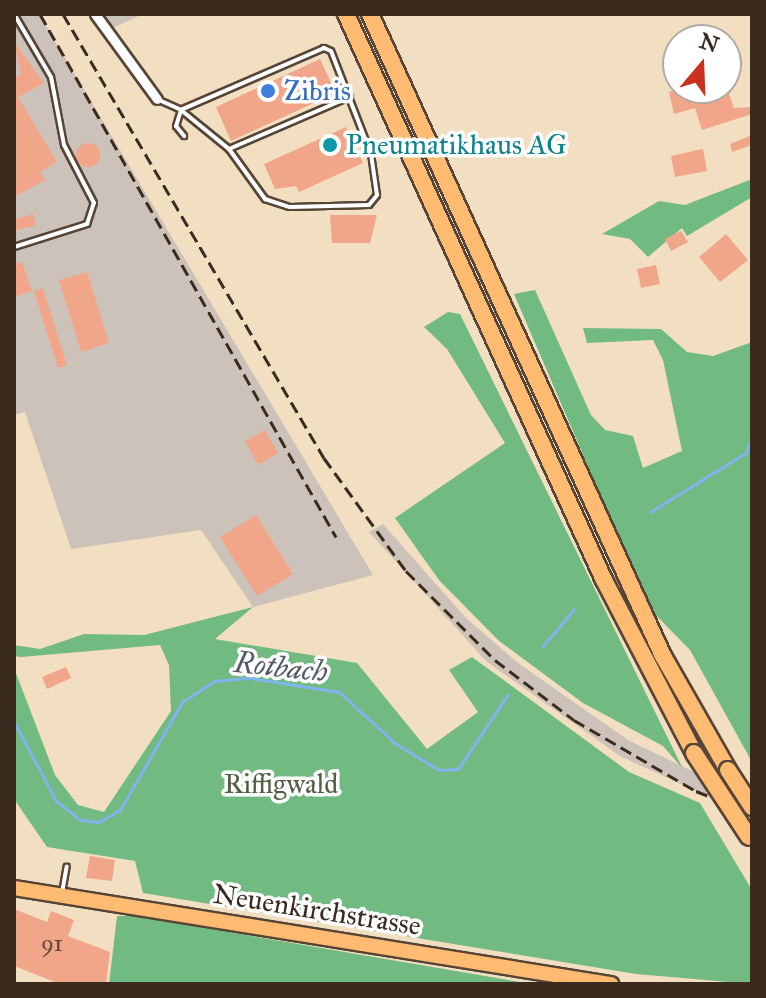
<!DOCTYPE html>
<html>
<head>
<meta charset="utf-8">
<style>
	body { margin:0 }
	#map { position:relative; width:766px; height:998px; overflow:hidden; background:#f2dfc2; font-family:"IM FELL Great Primer",serif }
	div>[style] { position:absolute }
	.industrial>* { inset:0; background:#cdc2b9 }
	.forest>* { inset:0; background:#71ba81 }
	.stream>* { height:3px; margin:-1.5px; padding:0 1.5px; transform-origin:1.5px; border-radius:1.5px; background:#7fb4ed }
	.building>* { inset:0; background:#f1a68a }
	.round { border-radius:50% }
	.roads { filter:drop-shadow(2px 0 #564537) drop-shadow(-2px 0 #564537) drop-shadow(0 2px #564537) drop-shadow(0 -2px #564537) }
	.lane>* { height:4px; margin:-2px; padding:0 2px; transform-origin:2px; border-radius:2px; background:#fff }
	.street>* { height:9px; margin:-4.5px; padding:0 4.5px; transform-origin:4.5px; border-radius:4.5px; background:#fff }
	.primary>* { height:14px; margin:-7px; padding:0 7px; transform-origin:7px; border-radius:7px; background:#ffbb71 }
	.highway>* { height:16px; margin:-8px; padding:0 8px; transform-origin:8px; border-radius:8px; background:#ffbb71 }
	.rail>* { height:3px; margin-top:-1.5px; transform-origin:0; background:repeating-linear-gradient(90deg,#3b2a1e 0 12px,transparent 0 18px) }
	.bridges { filter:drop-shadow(2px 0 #564537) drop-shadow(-2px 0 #564537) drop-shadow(0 2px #564537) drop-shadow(0 -2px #564537) }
	.highway-bridge>* { height:16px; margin:-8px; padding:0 8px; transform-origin:8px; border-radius:8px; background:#ffbb71 }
	.dots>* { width:22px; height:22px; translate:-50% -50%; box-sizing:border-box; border:4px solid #fff; border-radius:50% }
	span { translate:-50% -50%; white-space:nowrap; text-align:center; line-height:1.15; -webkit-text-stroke:7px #fff; paint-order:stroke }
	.number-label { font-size:24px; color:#684939 }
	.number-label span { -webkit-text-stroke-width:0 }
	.shop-label { font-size:28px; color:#366cbe }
	.left { translate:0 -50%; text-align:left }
	.culture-label { font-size:28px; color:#0d838f }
	.park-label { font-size:28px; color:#535f43 }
	.street-label { font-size:28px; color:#3b2a1e }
	.water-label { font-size:30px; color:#535a66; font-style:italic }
	.frame { position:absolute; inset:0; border:16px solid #3b2a1e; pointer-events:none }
	.north { position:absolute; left:662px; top:24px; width:80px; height:80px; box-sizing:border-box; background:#fff; border:2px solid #b1aaa5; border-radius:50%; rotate:19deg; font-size:22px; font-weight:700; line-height:32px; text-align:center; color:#3b2a1e }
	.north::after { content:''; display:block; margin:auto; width:28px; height:36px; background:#c8321e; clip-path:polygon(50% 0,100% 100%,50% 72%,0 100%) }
</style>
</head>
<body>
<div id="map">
	<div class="industrial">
		<div style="clip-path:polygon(14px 14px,39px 14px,373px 575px,253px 607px,201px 530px,71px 549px,25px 412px,14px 415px)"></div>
		<div style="clip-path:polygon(90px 14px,143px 14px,102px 33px)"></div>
		<div style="clip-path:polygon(383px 524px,466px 618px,518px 663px,628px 740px,752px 800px,752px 817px,620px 756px,487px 662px,369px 532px)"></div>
	</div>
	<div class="forest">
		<div style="clip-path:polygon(752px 179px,752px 197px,687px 236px,682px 228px,648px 257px,630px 239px,602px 234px,659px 201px,685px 205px)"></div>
		<div style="clip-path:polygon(535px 290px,591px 415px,605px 430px,633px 436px,643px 468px,682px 451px,663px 360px,653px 340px,587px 343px,583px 328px,661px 329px,687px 352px,713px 356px,752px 342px,752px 762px,690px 650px,649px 608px,514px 294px)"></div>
		<div style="clip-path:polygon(448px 312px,460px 314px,683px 769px,663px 746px,583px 703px,498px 640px,439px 580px,395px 518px,505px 443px,447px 349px,424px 327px)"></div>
		<div style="clip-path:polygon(253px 607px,215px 639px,357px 663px,427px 749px,478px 712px,449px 670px,472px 657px,629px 772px,700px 803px,752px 890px,752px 984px,636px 974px,143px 893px,135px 861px,47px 847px,14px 799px,14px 668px,55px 775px,78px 805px,104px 812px,171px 711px,169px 665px,160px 645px,21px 657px,14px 656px,14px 645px,40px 649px,84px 634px,144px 635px)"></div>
		<div style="clip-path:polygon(117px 916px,135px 916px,532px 984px,109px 984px)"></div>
	</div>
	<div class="stream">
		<div style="left:650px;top:512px;width:114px;rotate:-31.7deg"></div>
		<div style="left:747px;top:452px;width:18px;rotate:-74deg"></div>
		<div style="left:543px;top:646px;width:48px;rotate:-50deg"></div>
		<div style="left:14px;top:722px;width:89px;rotate:62deg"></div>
		<div style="left:56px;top:801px;width:31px;rotate:38deg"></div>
		<div style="left:80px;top:820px;width:19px;rotate:6deg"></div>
		<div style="left:99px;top:822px;width:24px;rotate:-30deg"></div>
		<div style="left:120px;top:810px;width:125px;rotate:-60.1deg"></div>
		<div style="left:182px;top:702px;width:38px;rotate:-33deg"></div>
		<div style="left:214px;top:681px;width:37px;rotate:-5deg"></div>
		<div style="left:251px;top:678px;width:89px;rotate:9deg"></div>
		<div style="left:339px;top:692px;width:77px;rotate:42.4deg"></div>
		<div style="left:396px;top:744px;width:50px;rotate:31.2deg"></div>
		<div style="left:439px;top:770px;width:19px;rotate:-3deg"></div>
		<div style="left:458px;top:769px;width:90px;rotate:-56.3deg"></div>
	</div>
	<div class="building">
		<div style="clip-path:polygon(14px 42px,44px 83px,18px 97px,57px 162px,40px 172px,45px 180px,14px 197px,14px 78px,21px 74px)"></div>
		<div style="clip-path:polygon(320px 59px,336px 93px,231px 141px,216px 107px)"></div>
		<div style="clip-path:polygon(682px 88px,727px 88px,734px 108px,752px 107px,752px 114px,702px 130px,695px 108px,674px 114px,669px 92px)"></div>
		<div style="clip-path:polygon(346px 127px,363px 163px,299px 192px,296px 186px,275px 189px,264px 164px)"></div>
		<div style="clip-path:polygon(752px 135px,752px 145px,732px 152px,730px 144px)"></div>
		<div class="round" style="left:76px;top:143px;width:24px;height:24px"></div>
		<div style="clip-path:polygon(703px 149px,707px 171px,675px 177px,671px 156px)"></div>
		<div style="clip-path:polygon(33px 214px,36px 225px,14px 231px,14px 220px)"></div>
		<div style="clip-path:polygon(330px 215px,377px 215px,370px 243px,332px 243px)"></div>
		<div style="clip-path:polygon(681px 231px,688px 242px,671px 251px,665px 239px)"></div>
		<div style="clip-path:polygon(726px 234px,748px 260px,720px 282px,699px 257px)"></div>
		<div style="clip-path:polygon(22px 262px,32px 291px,14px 297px,14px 264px)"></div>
		<div style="clip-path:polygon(656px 265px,660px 284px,641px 288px,637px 269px)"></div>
		<div style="clip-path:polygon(87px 272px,109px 343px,81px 352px,59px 280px)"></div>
		<div style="clip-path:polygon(43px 288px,67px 365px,58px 368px,34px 291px)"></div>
		<div style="clip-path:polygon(265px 430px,278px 453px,258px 465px,245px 441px)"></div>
		<div style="clip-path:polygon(256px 515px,293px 574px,257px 596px,220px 537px)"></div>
		<div style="clip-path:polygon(66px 667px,71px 678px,47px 689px,42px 677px)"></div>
		<div style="clip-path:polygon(90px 856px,115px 860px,112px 881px,86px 878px)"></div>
		<div style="clip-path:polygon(14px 909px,47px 922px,51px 911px,74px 920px,68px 936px,110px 952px,106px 984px,60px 984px,14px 966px)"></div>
	</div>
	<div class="roads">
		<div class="lane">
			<div style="left:159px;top:100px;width:24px;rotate:24deg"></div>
			<div style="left:181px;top:110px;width:62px;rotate:39.1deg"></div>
			<div style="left:229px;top:149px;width:62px;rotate:54.2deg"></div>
			<div style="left:265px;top:199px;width:26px;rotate:18deg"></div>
			<div style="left:290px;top:207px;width:79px;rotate:-1.5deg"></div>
			<div style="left:369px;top:205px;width:13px;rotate:-51deg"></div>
			<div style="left:377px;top:195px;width:41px;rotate:-98.3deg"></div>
			<div style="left:371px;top:154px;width:110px;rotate:-111.2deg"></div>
			<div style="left:331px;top:51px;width:8px;rotate:-157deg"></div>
			<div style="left:324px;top:48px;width:156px;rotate:156.6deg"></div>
			<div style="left:181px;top:110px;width:17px;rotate:107deg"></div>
			<div style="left:176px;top:126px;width:13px;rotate:51deg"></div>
			<div style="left:229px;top:149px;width:132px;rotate:-23.3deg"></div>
			<div style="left:14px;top:247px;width:77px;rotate:-17.5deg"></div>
			<div style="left:87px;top:224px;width:22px;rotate:-72deg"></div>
			<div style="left:94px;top:203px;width:65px;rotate:-117.3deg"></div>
			<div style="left:64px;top:145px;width:69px;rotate:-100.8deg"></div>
			<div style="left:51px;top:77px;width:73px;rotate:-120.4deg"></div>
			<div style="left:62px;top:893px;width:27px;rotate:-80deg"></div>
		</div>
		<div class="street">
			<div style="left:95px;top:14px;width:105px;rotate:53.9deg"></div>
		</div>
		<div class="primary">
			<div style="left:14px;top:888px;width:605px;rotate:9.14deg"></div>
		</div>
		<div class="highway">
			<div style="left:346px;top:14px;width:622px;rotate:65.5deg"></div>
			<div style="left:604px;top:580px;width:195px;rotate:62.5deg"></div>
			<div style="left:370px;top:14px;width:706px;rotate:65.47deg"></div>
			<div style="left:663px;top:656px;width:131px;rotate:60.3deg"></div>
		</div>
	</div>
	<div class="rail">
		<div style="left:40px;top:14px;width:601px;rotate:60.49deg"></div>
		<div style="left:63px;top:14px;width:515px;rotate:59.55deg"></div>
		<div style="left:324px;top:458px;width:140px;rotate:54deg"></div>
		<div style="left:406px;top:571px;width:126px;rotate:45deg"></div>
		<div style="left:495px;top:660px;width:99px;rotate:37.2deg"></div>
		<div style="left:574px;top:720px;width:141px;rotate:30.2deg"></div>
		<div style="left:696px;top:791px;width:60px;rotate:21.4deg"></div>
	</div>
	<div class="bridges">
		<div class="highway-bridge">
			<div style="left:694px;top:753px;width:100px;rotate:56.8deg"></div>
			<div style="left:728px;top:770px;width:44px;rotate:57deg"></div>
		</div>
	</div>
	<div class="dots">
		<div style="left:268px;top:91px;background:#3f7fe0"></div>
		<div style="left:330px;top:145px;background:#0f9aa8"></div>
	</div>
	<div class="number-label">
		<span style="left:52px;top:944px">91</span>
	</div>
	<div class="shop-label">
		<span class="left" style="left:284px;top:91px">Zibris</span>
	</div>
	<div class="culture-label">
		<span class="left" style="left:346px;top:145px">Pneumatikhaus AG</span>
	</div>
	<div class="park-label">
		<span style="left:281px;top:784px">Riffigwald</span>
	</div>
	<div class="street-label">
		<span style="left:317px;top:910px;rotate:9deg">Neuenkirchstrasse</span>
	</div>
	<div class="water-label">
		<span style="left:281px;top:667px;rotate:6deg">Rotbach</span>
	</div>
	<div class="frame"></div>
	<div class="north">N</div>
</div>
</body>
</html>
